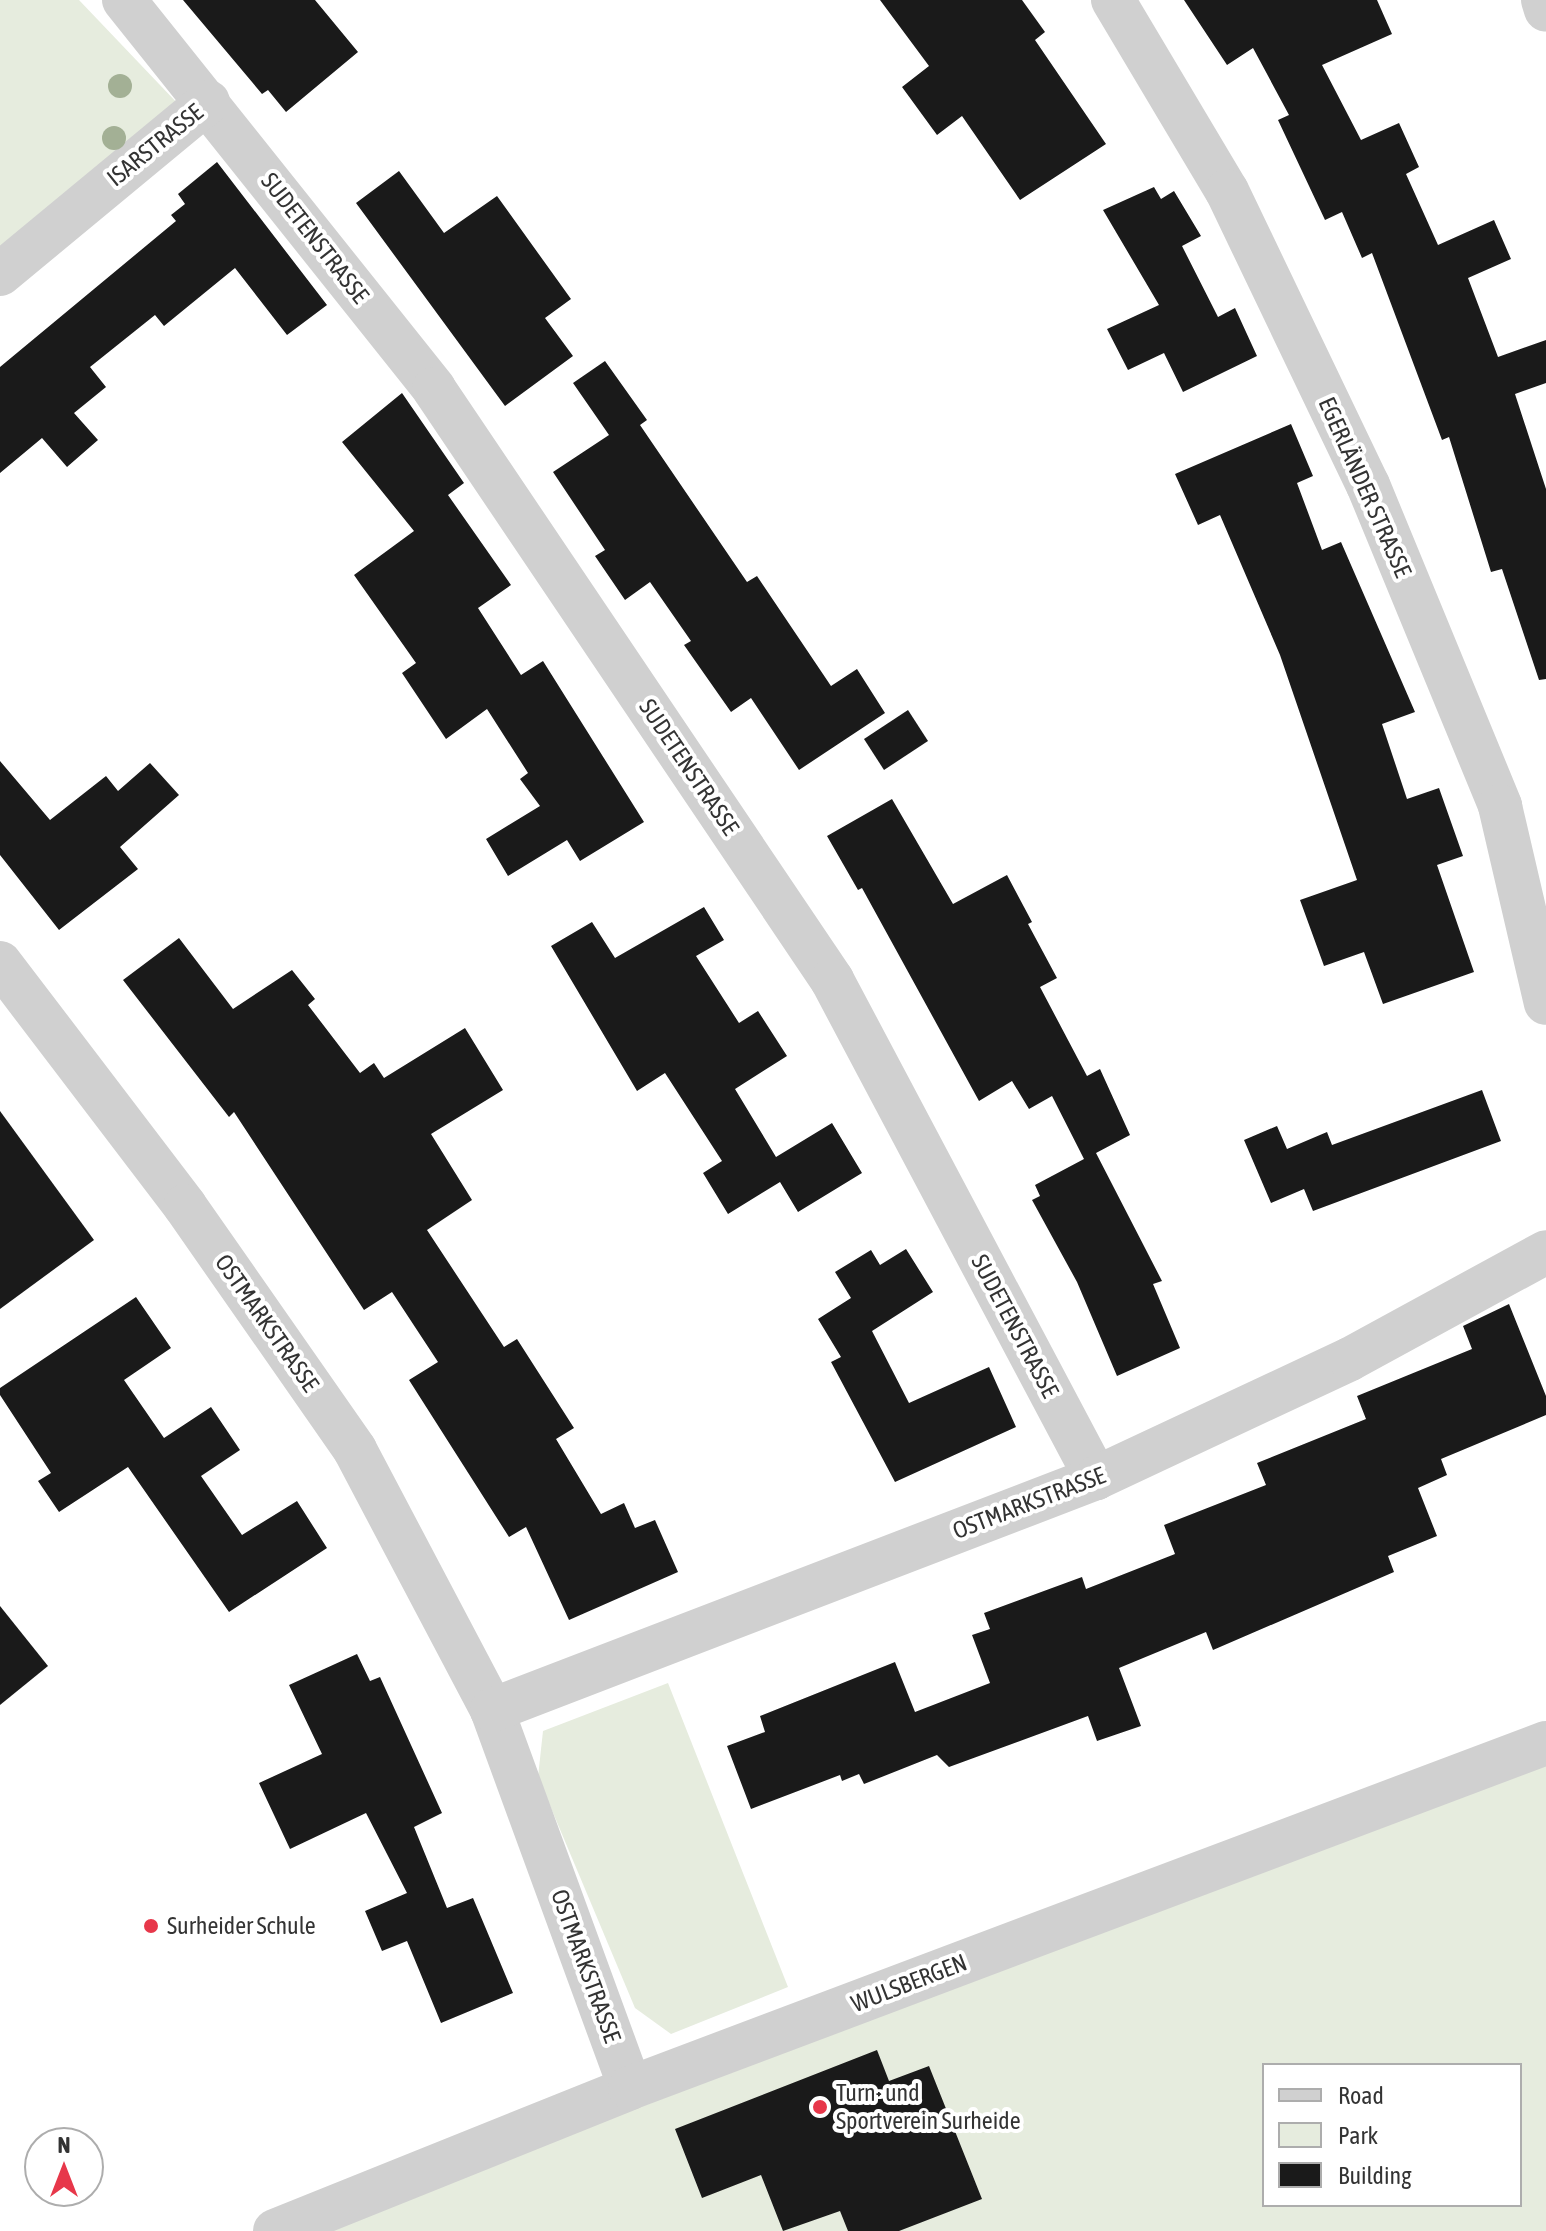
<!DOCTYPE html>
<html>
<head>
<meta charset="utf-8">
<style>
	body { margin:0 }
	#map { position:relative; width:1546px; height:2231px; overflow:hidden; background:#fff; font-family:"Asap Condensed",sans-serif }
	div>[style] { position:absolute }
	.green>* { inset:0; background:#e6ecde }
	.building>* { inset:0; background:#1a1a1a }
	.minor>* { height:44px; margin:-22px; padding:0 22px; transform-origin:22px; border-radius:22px; background:#d0d0d0 }
	.trees>* { width:24px; height:24px; margin:-12px; border-radius:50%; background:#a3b095 }
	.dots>* { width:22px; height:22px; translate:-50% -50%; box-sizing:border-box; border:4px solid #fff; border-radius:50% }
	span { translate:-50% -50%; white-space:nowrap; text-align:center; line-height:1.15; -webkit-text-stroke:8px #fff; paint-order:stroke }
	.street-label { font-size:24px; color:#333 }
	.poi-label { font-size:24px; color:#333 }
	.left { translate:0 -50%; text-align:left }
	.legend { position:absolute; left:1262px; top:2063px; width:260px; height:144px; box-sizing:border-box; background:#fff; border:2px solid #adadad; margin:0; padding:10px 14px; list-style:none; font-size:24px; color:#333 }
	.legend li { display:flex; align-items:center; gap:16px; height:40px }
	.legend b { width:40px; border:2px solid #adadad }
	.north { position:absolute; left:24px; top:2127px; width:80px; height:80px; box-sizing:border-box; background:#fff; border:2px solid #adadad; border-radius:50%; rotate:0deg; font-size:22px; font-weight:700; line-height:32px; text-align:center; color:#333 }
	.north::after { content:''; display:block; margin:auto; width:28px; height:36px; background:#e7374a; clip-path:polygon(50% 0,100% 100%,50% 72%,0 100%) }
</style>
</head>
<body>
<div id="map">
	<div class="green">
		<div style="clip-path:polygon(0 0,79px 0,180px 106px,0 256px)"></div>
		<div style="clip-path:polygon(668px 1683px,788px 1987px,671px 2034px,635px 2008px,538px 1777px,543px 1731px)"></div>
		<div style="clip-path:polygon(evenodd,1546px 1761px,1546px 2231px,307px 2231px,1546px 1761px,1264px 2065px,1520px 2065px,1520px 2205px,1264px 2205px,1264px 2065px)"></div>
	</div>
	<div class="building">
		<div style="clip-path:polygon(183px 0,315px 0,358px 52px,286px 112px,268px 90px,262px 94px)"></div>
		<div style="clip-path:polygon(880px 0,1022px 0,1045px 32px,1035px 40px,1106px 144px,1020px 200px,962px 116px,937px 135px,902px 87px,929px 66px)"></div>
		<div style="clip-path:polygon(1184px 0,1377px 0,1392px 34px,1322px 65px,1361px 140px,1399px 123px,1419px 167px,1406px 174px,1438px 245px,1494px 220px,1511px 259px,1468px 278px,1498px 357px,1546px 340px,1546px 383px,1515px 394px,1546px 489px,1546px 679px,1539px 680px,1502px 569px,1491px 572px,1449px 437px,1442px 440px,1372px 253px,1362px 258px,1342px 212px,1325px 220px,1278px 120px,1289px 115px,1253px 48px,1227px 65px)"></div>
		<div style="clip-path:polygon(217px 162px,327px 305px,287px 335px,235px 268px,164px 326px,155px 315px,90px 367px,106px 387px,74px 413px,98px 440px,67px 467px,42px 438px,0 473px,0 367px,176px 221px,171px 215px,185px 204px,178px 194px)"></div>
		<div style="clip-path:polygon(399px 171px,444px 233px,497px 196px,571px 299px,545px 318px,573px 356px,505px 406px,356px 203px)"></div>
		<div style="clip-path:polygon(1154px 187px,1161px 199px,1174px 191px,1201px 236px,1182px 246px,1218px 317px,1235px 308px,1257px 356px,1183px 392px,1164px 353px,1128px 370px,1107px 329px,1159px 305px,1103px 210px)"></div>
		<div style="clip-path:polygon(605px 361px,647px 420px,640px 425px,747px 582px,757px 576px,831px 686px,857px 669px,885px 713px,799px 770px,751px 698px,731px 712px,684px 645px,691px 641px,650px 582px,625px 600px,595px 556px,605px 550px,553px 472px,609px 435px,573px 383px)"></div>
		<div style="clip-path:polygon(402px 393px,464px 483px,448px 495px,511px 585px,478px 608px,521px 675px,543px 661px,644px 822px,580px 861px,567px 840px,508px 876px,486px 839px,540px 806px,520px 779px,528px 773px,487px 709px,446px 739px,402px 673px,416px 663px,354px 575px,414px 531px,342px 442px)"></div>
		<div style="clip-path:polygon(1291px 424px,1313px 476px,1297px 483px,1322px 550px,1341px 542px,1415px 712px,1382px 724px,1407px 799px,1439px 788px,1463px 856px,1437px 865px,1474px 972px,1383px 1004px,1364px 952px,1324px 966px,1300px 900px,1357px 880px,1280px 655px,1220px 515px,1198px 525px,1175px 474px)"></div>
		<div style="clip-path:polygon(908px 710px,928px 741px,884px 770px,864px 739px)"></div>
		<div style="clip-path:polygon(0 761px,50px 820px,106px 776px,118px 791px,150px 763px,179px 795px,120px 847px,138px 869px,59px 930px,0 855px)"></div>
		<div style="clip-path:polygon(892px 799px,953px 904px,1007px 875px,1032px 922px,1028px 924px,1057px 978px,1040px 987px,1087px 1076px,1100px 1069px,1130px 1135px,1096px 1153px,1162px 1281px,1153px 1284px,1180px 1348px,1117px 1376px,1077px 1282px,1032px 1200px,1040px 1196px,1035px 1185px,1084px 1159px,1052px 1096px,1029px 1109px,1012px 1081px,979px 1101px,862px 888px,858px 890px,827px 836px)"></div>
		<div style="clip-path:polygon(704px 907px,724px 940px,696px 956px,739px 1023px,758px 1011px,787px 1056px,735px 1089px,776px 1157px,832px 1123px,862px 1173px,798px 1212px,780px 1182px,728px 1214px,703px 1173px,722px 1161px,665px 1073px,637px 1091px,551px 946px,592px 922px,615px 958px)"></div>
		<div style="clip-path:polygon(179px 938px,233px 1009px,292px 970px,315px 999px,308px 1005px,360px 1073px,374px 1063px,384px 1078px,465px 1028px,503px 1090px,431px 1134px,472px 1200px,427px 1230px,504px 1347px,517px 1339px,574px 1428px,556px 1439px,601px 1514px,624px 1503px,635px 1528px,655px 1520px,678px 1572px,569px 1620px,526px 1527px,509px 1537px,409px 1380px,438px 1362px,392px 1292px,364px 1310px,234px 1112px,229px 1117px,123px 980px)"></div>
		<div style="clip-path:polygon(1482px 1090px,1501px 1141px,1313px 1211px,1304px 1189px,1271px 1203px,1244px 1140px,1277px 1126px,1287px 1149px,1327px 1132px,1332px 1145px)"></div>
		<div style="clip-path:polygon(0 1111px,94px 1240px,0 1309px)"></div>
		<div style="clip-path:polygon(906px 1249px,933px 1292px,872px 1331px,909px 1403px,989px 1367px,1016px 1427px,895px 1482px,831px 1362px,841px 1357px,818px 1319px,851px 1298px,835px 1272px,871px 1250px,880px 1265px)"></div>
		<div style="clip-path:polygon(136px 1297px,171px 1348px,124px 1380px,164px 1438px,211px 1407px,240px 1450px,201px 1476px,242px 1535px,297px 1501px,327px 1548px,229px 1612px,128px 1467px,59px 1512px,38px 1481px,51px 1473px,0 1395px,0 1388px)"></div>
		<div style="clip-path:polygon(1509px 1304px,1546px 1396px,1546px 1415px,1441px 1459px,1447px 1475px,1418px 1488px,1437px 1536px,1388px 1556px,1394px 1572px,1213px 1650px,1206px 1632px,1119px 1668px,1141px 1726px,1097px 1741px,1088px 1716px,949px 1767px,937px 1755px,864px 1784px,859px 1774px,842px 1781px,840px 1775px,751px 1809px,727px 1746px,765px 1732px,760px 1716px,895px 1662px,915px 1712px,990px 1683px,972px 1635px,990px 1629px,984px 1613px,1082px 1577px,1086px 1589px,1175px 1554px,1164px 1525px,1266px 1485px,1257px 1463px,1366px 1419px,1357px 1396px,1472px 1349px,1463px 1326px)"></div>
		<div style="clip-path:polygon(0 1606px,48px 1666px,0 1705px)"></div>
		<div style="clip-path:polygon(357px 1654px,370px 1681px,380px 1677px,442px 1813px,414px 1827px,447px 1908px,473px 1898px,513px 1993px,441px 2023px,407px 1941px,382px 1951px,365px 1911px,407px 1893px,366px 1813px,290px 1849px,259px 1783px,322px 1754px,289px 1685px)"></div>
		<div style="clip-path:polygon(877px 2050px,889px 2081px,929px 2066px,982px 2199px,899px 2231px,848px 2231px,840px 2211px,783px 2231px,761px 2175px,702px 2198px,675px 2129px)"></div>
	</div>
	<div class="minor">
		<div style="left:124px;top:0;width:497px;rotate:51.4deg"></div>
		<div style="left:434px;top:389px;width:713px;rotate:56.04deg"></div>
		<div style="left:832px;top:980px;width:564px;rotate:62.07deg"></div>
		<div style="left:1113px;top:0;width:222px;rotate:59.2deg"></div>
		<div style="left:1227px;top:191px;width:326px;rotate:64.4deg"></div>
		<div style="left:1368px;top:485px;width:347px;rotate:67.6deg"></div>
		<div style="left:1500px;top:806px;width:202px;rotate:76.9deg"></div>
		<div style="left:1543px;top:0;width:10px;rotate:73deg"></div>
		<div style="left:0;top:274px;width:270px;rotate:-39.6deg"></div>
		<div style="left:0;top:963px;width:305px;rotate:52.7deg"></div>
		<div style="left:185px;top:1206px;width:297px;rotate:55.1deg"></div>
		<div style="left:355px;top:1450px;width:294px;rotate:62.2deg"></div>
		<div style="left:492px;top:1710px;width:402px;rotate:69.9deg"></div>
		<div style="left:492px;top:1710px;width:647px;rotate:-21.01deg"></div>
		<div style="left:1096px;top:1478px;width:280px;rotate:-25.1deg"></div>
		<div style="left:1350px;top:1359px;width:223px;rotate:-28.6deg"></div>
		<div style="left:275px;top:2231px;width:383px;rotate:-21.9deg"></div>
		<div style="left:630px;top:2088px;width:979px;rotate:-20.64deg"></div>
	</div>
	<div class="trees">
		<div style="left:120px;top:86px"></div>
		<div style="left:114px;top:138px"></div>
	</div>
	<div class="dots">
		<div style="left:151px;top:1926px;background:#e7374a"></div>
		<div style="left:820px;top:2107px;background:#e7374a"></div>
	</div>
	<div class="street-label">
		<span style="left:155px;top:145px;rotate:-39deg">ISARSTRASSE</span>
		<span style="left:315px;top:238px;rotate:52deg">SUDETENSTRASSE</span>
		<span style="left:1365px;top:487px;rotate:66deg">EGERLÄNDER STRASSE</span>
		<span style="left:689px;top:767px;rotate:56deg">SUDETENSTRASSE</span>
		<span style="left:267px;top:1323px;rotate:55deg">OSTMARKSTRASSE</span>
		<span style="left:1015px;top:1326px;rotate:62deg">SUDETENSTRASSE</span>
		<span style="left:1029px;top:1503px;rotate:-21deg">OSTMARKSTRASSE</span>
		<span style="left:586px;top:1966px;rotate:70deg">OSTMARKSTRASSE</span>
		<span style="left:909px;top:1983px;rotate:-21deg">WULSBERGEN</span>
	</div>
	<div class="poi-label">
		<span class="left" style="left:167px;top:1926px">Surheider Schule</span>
		<span class="left" style="left:836px;top:2107px">Turn- und<br>Sportverein Surheide</span>
	</div>
	<ul class="legend">
	<li><b style="height:10px;background:#d0d0d0"></b>Road</li>
	<li><b style="height:22px;background:#e6ecde"></b>Park</li>
	<li><b style="height:22px;background:#1a1a1a"></b>Building</li>
	</ul>
	<div class="north">N</div>
</div>
</body>
</html>
